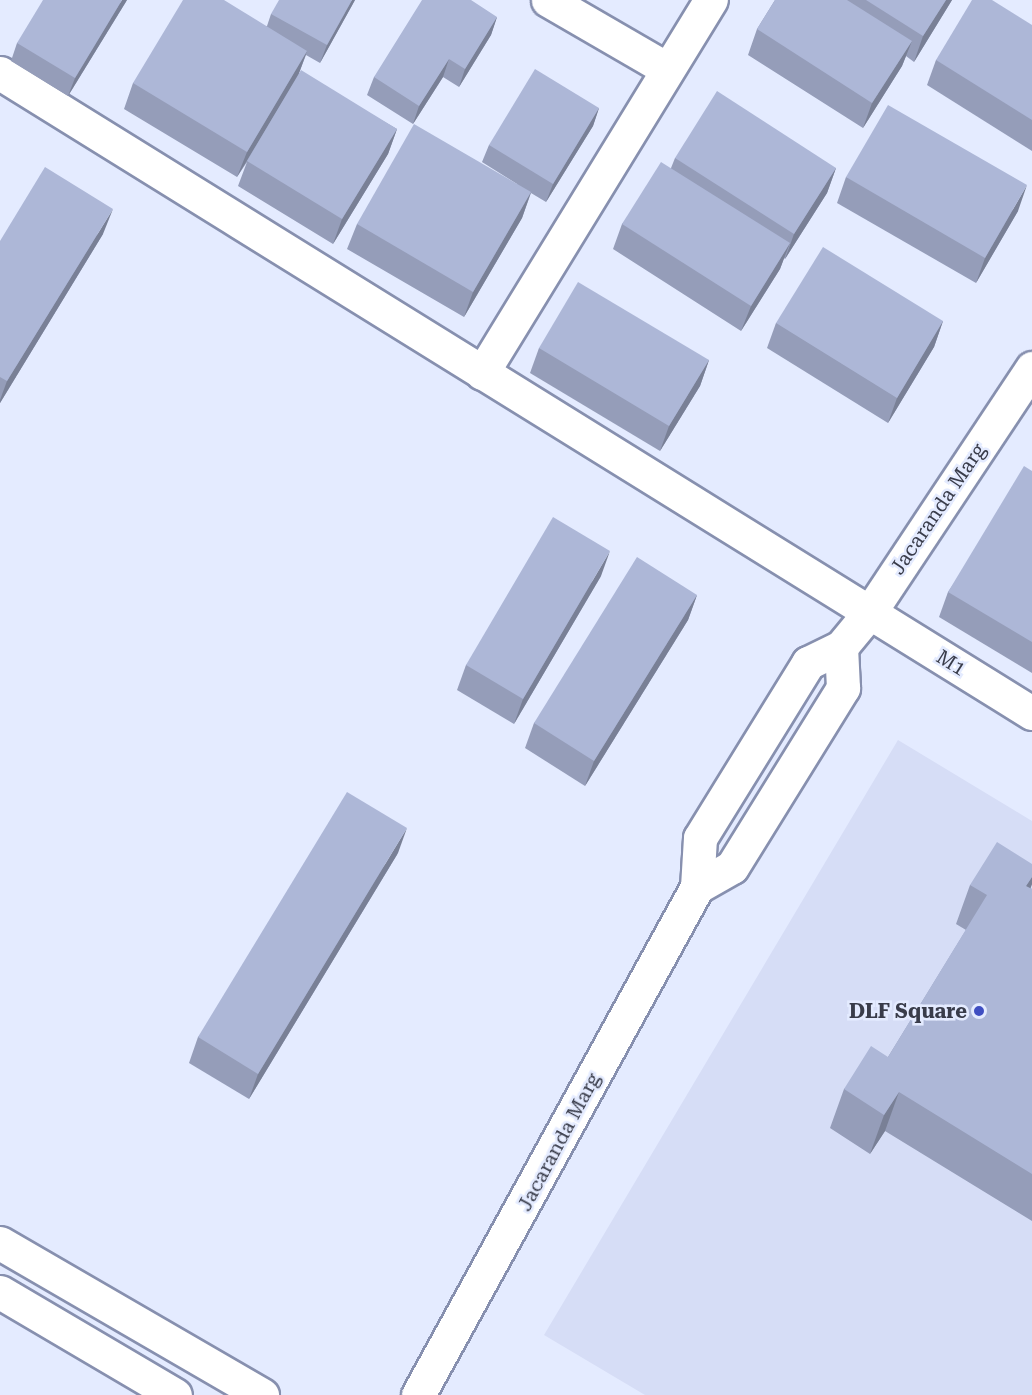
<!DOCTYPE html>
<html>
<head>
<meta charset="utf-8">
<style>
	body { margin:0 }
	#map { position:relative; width:1032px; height:1395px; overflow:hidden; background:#e4ebff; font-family:"Roboto Serif",serif }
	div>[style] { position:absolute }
	.built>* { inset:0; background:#d6ddf6 }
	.roads { filter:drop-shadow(2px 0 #8790af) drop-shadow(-2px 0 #8790af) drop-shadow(0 2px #8790af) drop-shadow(0 -2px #8790af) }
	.minor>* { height:33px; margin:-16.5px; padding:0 16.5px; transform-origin:16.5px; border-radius:16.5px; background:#fff }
	.tertiary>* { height:33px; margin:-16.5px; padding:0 16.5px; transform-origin:16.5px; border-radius:16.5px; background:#fff }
	.secondary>* { height:33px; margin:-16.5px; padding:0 16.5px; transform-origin:16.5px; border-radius:16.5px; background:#fff }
	.wall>* { inset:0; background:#959db9 }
	.shaded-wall>* { inset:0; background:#798096 }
	.building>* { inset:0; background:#adb7d7 }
	.dots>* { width:16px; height:16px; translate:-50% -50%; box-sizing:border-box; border:3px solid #e4ebff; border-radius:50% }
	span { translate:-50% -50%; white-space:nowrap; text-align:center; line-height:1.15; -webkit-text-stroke:5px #e4ebff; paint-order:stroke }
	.street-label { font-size:20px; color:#393c4a }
	.poi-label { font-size:20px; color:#393c4a; font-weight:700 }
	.right { translate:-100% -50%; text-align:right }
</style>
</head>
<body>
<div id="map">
	<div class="built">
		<div style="clip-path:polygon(898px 740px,1032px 821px,1032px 1395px,645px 1395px,544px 1335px)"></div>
	</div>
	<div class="roads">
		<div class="minor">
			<div style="left:548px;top:0;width:138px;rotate:30.1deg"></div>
			<div style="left:0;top:73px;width:1214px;rotate:31.81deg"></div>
			<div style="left:482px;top:373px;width:438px;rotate:-58.5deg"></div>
		</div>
		<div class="tertiary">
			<div style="left:697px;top:887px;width:40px;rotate:-29.7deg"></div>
			<div style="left:732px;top:867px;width:211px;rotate:-58.2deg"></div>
			<div style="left:843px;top:688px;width:41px;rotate:-92.8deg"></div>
			<div style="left:0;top:1243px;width:303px;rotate:30.1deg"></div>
			<div style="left:418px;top:1395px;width:580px;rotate:-61.22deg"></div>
			<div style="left:697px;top:887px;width:49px;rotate:-86.5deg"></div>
			<div style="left:700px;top:838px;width:206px;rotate:-58.3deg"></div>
			<div style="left:808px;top:663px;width:37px;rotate:-26deg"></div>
			<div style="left:841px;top:647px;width:45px;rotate:-50.4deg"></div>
			<div style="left:870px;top:612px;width:293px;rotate:-56.4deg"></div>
		</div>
		<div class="secondary">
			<div style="left:0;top:1292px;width:203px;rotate:30.5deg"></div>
		</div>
	</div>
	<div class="wall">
		<div style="clip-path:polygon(127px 0,68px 96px,11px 61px,17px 43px)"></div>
		<div style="clip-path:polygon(355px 0,320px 63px,306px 55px,299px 73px,397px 129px,388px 154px,333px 244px,238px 186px,247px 162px,237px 177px,124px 109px,133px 83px,267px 26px,271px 14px)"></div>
		<div style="clip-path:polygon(775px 0,952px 0,914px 62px,906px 56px,902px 66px,863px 128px,748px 55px,757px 29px)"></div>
		<div style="clip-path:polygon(497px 17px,491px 35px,459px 87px,443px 77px,413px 124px,367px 95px,374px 77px)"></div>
		<div style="clip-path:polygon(1032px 25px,1032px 151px,927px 85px,936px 60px)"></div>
		<div style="clip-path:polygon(599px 108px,593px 126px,546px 202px,531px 193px,522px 218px,464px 317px,347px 249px,357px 224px,517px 184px,482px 162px,489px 145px)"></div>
		<div style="clip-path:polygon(675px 158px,836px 168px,827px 193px,785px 259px,784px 258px,780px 269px,741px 331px,613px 249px,622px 224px,671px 168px)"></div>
		<div style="clip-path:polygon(846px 177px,1018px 211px,976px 283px,837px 203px)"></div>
		<div style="clip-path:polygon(103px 234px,0 403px,0 241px)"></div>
		<div style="clip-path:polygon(943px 321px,934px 347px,888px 423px,767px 348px,776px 323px)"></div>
		<div style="clip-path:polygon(539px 348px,709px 360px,700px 386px,660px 451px,530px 373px)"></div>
		<div style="clip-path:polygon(1032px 471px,1032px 673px,939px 617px,948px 592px)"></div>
		<div style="clip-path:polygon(601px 576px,514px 724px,457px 690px,466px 665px)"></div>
		<div style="clip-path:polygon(697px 595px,688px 620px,585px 786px,525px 748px,534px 723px)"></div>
		<div style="clip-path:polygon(398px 853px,249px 1099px,189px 1063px,198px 1037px)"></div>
		<div style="clip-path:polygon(1032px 864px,1032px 884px,1030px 888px,1032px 889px,1032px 1221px,885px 1131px,870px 1154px,830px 1128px,844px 1089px,888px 1057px,966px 930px,956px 924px,970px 885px)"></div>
	</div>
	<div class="shaded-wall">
		<div style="clip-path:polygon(122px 0,127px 0,68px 96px,75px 78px)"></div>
		<div style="clip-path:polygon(352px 0,355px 0,320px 63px,327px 45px)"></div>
		<div style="clip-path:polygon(946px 0,952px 0,914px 62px,923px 36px)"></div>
		<div style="clip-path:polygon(497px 17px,491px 35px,459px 87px,465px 69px)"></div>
		<div style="clip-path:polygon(912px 41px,902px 66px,863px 128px,872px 103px)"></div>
		<div style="clip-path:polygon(307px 51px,298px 76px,237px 177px,247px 152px)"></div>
		<div style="clip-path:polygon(449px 59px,443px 77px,413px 124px,419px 106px)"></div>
		<div style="clip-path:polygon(599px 108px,593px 126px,546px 202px,553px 184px)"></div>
		<div style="clip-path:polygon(397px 129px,388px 154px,333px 244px,342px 219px)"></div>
		<div style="clip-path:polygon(836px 168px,827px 193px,785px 259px,794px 234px)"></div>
		<div style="clip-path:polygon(1027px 185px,1018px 211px,976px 283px,985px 258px)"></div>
		<div style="clip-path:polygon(531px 192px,522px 218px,464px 317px,473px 292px)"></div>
		<div style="clip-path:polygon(113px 209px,103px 234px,0 403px,0 400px,7px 381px)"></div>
		<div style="clip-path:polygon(790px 243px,780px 269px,741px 331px,751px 306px)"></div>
		<div style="clip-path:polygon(943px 321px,934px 347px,888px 423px,897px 398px)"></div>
		<div style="clip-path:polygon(709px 360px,700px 386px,660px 451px,669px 426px)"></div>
		<div style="clip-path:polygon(610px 551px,601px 576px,514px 724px,523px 699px)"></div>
		<div style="clip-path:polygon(697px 595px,688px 620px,585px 786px,594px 761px)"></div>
		<div style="clip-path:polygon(407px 828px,398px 853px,249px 1099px,258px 1074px)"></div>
		<div style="clip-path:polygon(1032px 877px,1032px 884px,1024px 907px,1026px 886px)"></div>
		<div style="clip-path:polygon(899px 1092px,885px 1131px,870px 1154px,884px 1115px)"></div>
	</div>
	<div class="building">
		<div style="clip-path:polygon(43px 0,122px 0,75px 78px,17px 43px)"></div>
		<div style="clip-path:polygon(183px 0,224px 0,307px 51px,247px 152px,133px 83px)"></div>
		<div style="clip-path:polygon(279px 0,352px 0,327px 45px,271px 14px)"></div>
		<div style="clip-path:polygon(422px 0,471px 0,497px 17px,465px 69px,449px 59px,419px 106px,374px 77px)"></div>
		<div style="clip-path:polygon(775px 0,847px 0,912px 41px,872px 103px,757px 29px)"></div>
		<div style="clip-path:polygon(866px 0,946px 0,923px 36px)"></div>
		<div style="clip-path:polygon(972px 0,992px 0,1032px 25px,1032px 120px,936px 60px)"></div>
		<div style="clip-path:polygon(535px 69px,599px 108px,553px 184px,489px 145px)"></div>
		<div style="clip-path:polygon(301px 70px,397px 129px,342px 219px,247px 161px)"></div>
		<div style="clip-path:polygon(717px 91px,836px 168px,794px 234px,675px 158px)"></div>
		<div style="clip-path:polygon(888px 105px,1027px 185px,985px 258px,846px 177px)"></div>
		<div style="clip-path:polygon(414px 124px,531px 192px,473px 292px,357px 224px)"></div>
		<div style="clip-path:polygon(661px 162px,790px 243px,751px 306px,622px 224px)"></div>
		<div style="clip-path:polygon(45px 167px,113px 209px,7px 381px,0 377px,0 241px)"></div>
		<div style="clip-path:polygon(823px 247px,943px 321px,897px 398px,776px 323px)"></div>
		<div style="clip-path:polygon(578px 282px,709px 360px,669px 426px,539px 348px)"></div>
		<div style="clip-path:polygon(1024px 466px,1032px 471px,1032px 642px,948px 592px)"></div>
		<div style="clip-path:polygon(553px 517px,610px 551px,523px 699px,466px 665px)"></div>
		<div style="clip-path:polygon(637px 557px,697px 595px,594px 761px,534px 723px)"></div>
		<div style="clip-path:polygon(347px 792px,407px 828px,258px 1074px,198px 1037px)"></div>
		<div style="clip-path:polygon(997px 842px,1032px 864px,1032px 877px,1026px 886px,1032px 889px,1032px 1174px,899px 1092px,884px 1115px,844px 1089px,871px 1046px,888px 1057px,987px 895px,970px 885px)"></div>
	</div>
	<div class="dots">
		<div style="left:979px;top:1011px;background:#3f4ec2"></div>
	</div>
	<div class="street-label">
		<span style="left:938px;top:509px;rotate:-56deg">Jacaranda Marg</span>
		<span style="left:951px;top:663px;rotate:32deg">M1</span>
		<span style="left:559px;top:1142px;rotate:-62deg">Jacaranda Marg</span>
	</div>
	<div class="poi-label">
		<span class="right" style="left:967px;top:1011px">DLF Square</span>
	</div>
</div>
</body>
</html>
